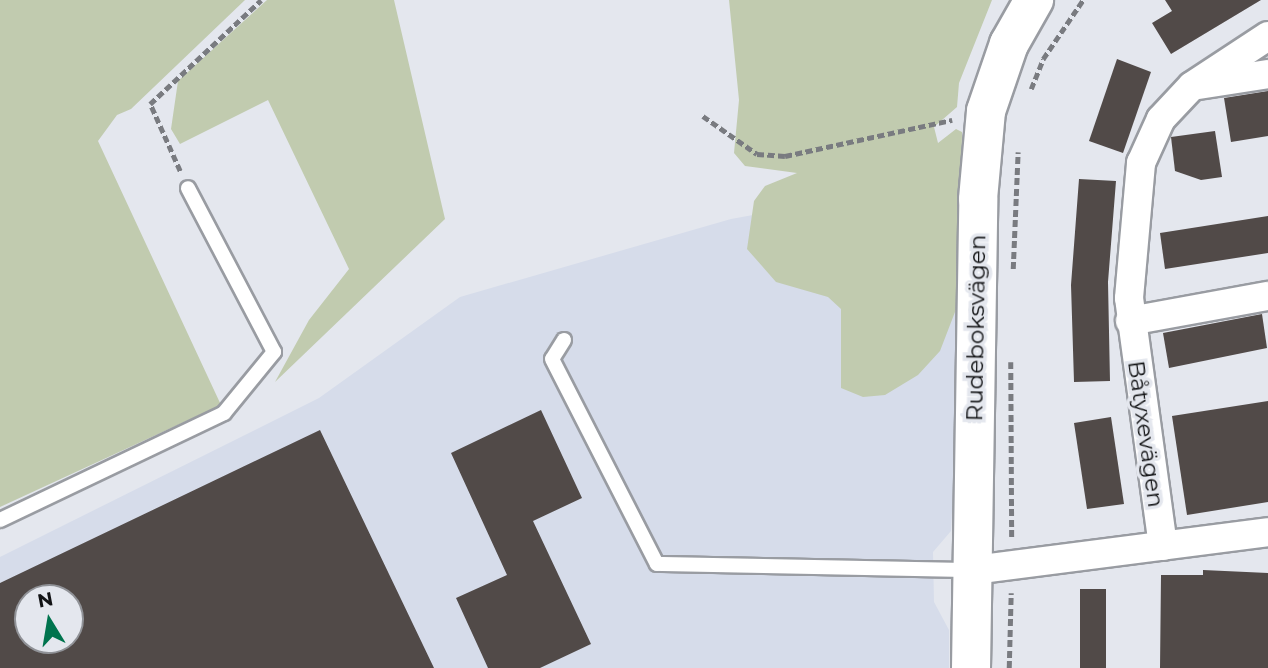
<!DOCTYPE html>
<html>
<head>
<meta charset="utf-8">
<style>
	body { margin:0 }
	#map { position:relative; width:1268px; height:668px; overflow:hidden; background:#e4e7ee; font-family:Montserrat,sans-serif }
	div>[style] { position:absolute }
	.built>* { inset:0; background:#d6dcea }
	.green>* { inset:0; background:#c1cbaf }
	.building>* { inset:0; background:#514a48 }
	.path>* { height:4.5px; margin-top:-2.25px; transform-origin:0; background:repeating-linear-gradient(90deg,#797b80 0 7px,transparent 0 10.5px) }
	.roads { filter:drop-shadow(2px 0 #999ca2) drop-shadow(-2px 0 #999ca2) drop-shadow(0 2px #999ca2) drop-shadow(0 -2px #999ca2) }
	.lane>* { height:14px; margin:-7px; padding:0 7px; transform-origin:7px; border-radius:7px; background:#fff }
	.street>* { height:28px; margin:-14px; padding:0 14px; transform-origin:14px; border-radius:14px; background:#fff }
	.secondary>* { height:38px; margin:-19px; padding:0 19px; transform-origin:19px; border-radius:19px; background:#fff }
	span { translate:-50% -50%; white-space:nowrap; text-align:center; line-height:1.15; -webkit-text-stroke:7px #e4e7ee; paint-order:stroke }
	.street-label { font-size:23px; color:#121315 }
	.north { position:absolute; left:14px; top:584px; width:70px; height:70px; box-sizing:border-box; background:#e4e7ee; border:2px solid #909297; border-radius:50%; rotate:349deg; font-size:19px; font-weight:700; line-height:28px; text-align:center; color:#121315 }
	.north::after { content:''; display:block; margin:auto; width:24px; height:32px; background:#00744e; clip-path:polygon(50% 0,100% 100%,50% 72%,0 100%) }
</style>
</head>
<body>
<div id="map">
	<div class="built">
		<div style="clip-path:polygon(evenodd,969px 176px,951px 531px,933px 552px,934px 602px,949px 630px,949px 668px,0 668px,0 557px,319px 398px,460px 297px,731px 219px,969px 176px,28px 598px,70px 598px,70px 640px,28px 640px,28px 598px)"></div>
	</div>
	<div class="green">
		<div style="clip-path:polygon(0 0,245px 0,131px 109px,117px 115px,98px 141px,221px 405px,0 507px)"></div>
		<div style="clip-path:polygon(267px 0,394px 0,445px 219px,275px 382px,309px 320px,349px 269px,268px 100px,180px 144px,171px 129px,178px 81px)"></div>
		<div style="clip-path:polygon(729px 0,992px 0,959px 83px,957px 107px,934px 127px,938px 143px,956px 129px,962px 132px,960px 299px,940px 351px,918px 375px,885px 395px,863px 397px,841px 388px,841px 309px,828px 297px,776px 282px,747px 249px,754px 201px,765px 186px,797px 173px,745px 166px,734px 153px,739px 100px)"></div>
	</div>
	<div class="building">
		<div style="clip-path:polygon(1165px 0,1261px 0,1171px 54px,1152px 23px,1172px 11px)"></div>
		<div style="clip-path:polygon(1117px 59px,1151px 72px,1123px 153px,1089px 141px)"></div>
		<div style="clip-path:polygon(1268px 91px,1268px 136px,1231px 142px,1224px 98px)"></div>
		<div style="clip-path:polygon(1215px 131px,1222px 177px,1201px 180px,1175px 171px,1171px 137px)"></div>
		<div style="clip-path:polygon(1079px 179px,1116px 181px,1108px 282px,1110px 381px,1074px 382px,1071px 285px)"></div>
		<div style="clip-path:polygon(1268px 216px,1268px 253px,1165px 269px,1160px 233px)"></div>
		<div style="clip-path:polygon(1262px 314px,1267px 348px,1169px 368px,1163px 333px)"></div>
		<div style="clip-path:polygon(1268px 401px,1268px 502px,1187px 515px,1172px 416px)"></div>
		<div style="clip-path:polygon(541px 410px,582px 498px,533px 521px,591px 644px,540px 668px,488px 668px,456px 598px,507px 575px,451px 453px)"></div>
		<div style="clip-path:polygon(1111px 417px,1124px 504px,1087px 509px,1074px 423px)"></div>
		<div style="clip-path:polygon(evenodd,320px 430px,434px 668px,0 668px,0 583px,320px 430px,28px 598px,70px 598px,70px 640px,28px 640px,28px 598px)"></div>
		<div style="clip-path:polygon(1203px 570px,1268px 573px,1268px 668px,1160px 668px,1161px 575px,1203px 575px)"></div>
		<div style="clip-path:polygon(1080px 589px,1106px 589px,1106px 668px,1080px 668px)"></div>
	</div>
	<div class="path">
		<div style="left:1031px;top:89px;width:32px;rotate:-68deg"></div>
		<div style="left:1043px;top:59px;width:71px;rotate:-55.9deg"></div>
		<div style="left:703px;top:116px;width:66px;rotate:35.1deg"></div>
		<div style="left:757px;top:154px;width:28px;rotate:4deg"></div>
		<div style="left:785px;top:156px;width:171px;rotate:-12.2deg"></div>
		<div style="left:180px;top:171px;width:73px;rotate:-114.1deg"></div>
		<div style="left:150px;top:104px;width:152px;rotate:-43.1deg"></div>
		<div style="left:1013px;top:269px;width:117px;rotate:-87.6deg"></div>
		<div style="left:1011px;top:362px;width:177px;rotate:89.7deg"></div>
		<div style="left:1009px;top:668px;width:75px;rotate:-88.5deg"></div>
	</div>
	<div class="roads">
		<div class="lane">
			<div style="left:564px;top:340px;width:22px;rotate:122deg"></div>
			<div style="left:552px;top:359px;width:230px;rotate:62.9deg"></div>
			<div style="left:657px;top:564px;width:314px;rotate:1.1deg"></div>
			<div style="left:0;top:520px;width:248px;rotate:-25.5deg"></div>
			<div style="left:224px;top:413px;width:79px;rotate:-50.7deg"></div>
			<div style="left:274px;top:352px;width:185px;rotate:-117.7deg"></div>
		</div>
		<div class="street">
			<div style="left:1198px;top:85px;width:71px;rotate:-8.9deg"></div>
			<div style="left:1130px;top:321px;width:140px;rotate:-10.3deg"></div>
			<div style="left:1163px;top:546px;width:250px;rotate:-97.8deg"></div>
			<div style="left:1129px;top:298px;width:136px;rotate:-84.9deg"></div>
			<div style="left:1141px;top:163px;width:48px;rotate:-65.6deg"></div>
			<div style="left:1161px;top:119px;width:45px;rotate:-46.8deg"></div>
			<div style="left:1192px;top:86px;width:91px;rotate:-33.3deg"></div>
			<div style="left:973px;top:570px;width:297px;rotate:-7.3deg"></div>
		</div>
		<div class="secondary">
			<div style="left:971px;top:668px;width:469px;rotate:-89.1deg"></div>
			<div style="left:978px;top:199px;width:88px;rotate:-84.8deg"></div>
			<div style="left:986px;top:111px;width:71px;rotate:-71.1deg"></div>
			<div style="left:1009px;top:44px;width:51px;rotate:-60.4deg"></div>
		</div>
	</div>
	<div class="street-label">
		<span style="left:976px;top:328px;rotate:-89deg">Rudeboksvägen</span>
		<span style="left:1146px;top:434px;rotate:82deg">Båtyxevägen</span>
	</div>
	<div class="north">N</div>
</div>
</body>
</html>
